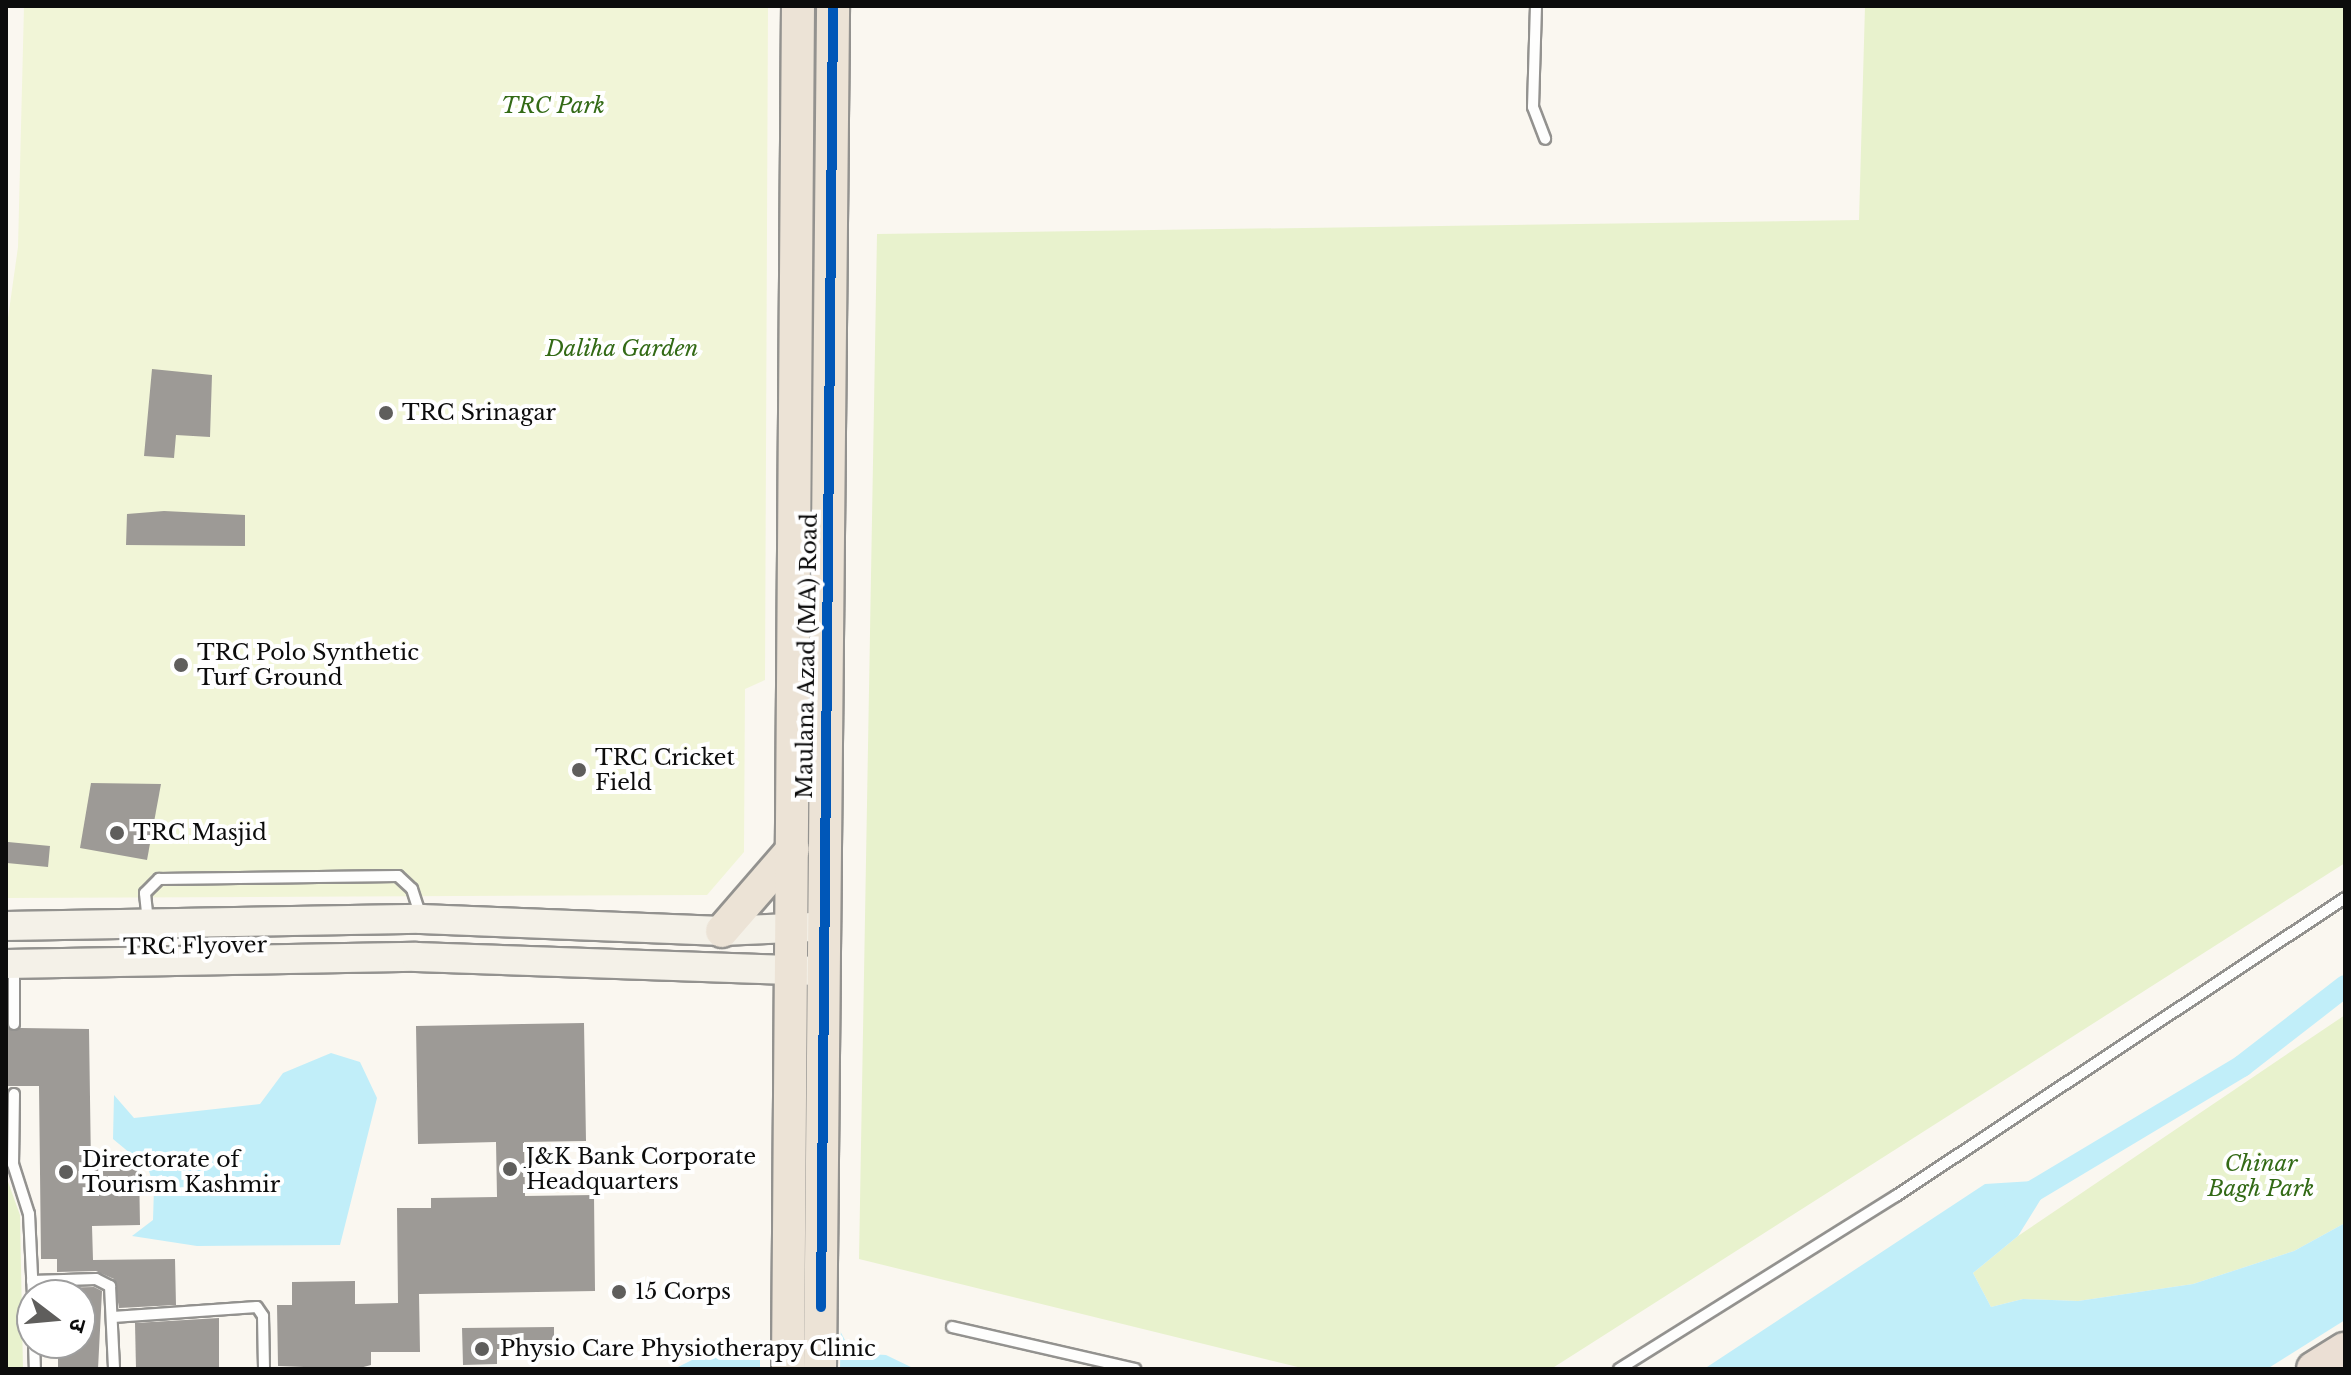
<!DOCTYPE html>
<html>
<head>
<meta charset="utf-8">
<style>
	body { margin:0 }
	#map { position:relative; width:2351px; height:1375px; overflow:hidden; background:#faf7f0; font-family:"Libre Baskerville","Noto Sans Devanagari",serif }
	div>[style] { position:absolute }
	.green>* { inset:0; background:#e8f2cd }
	.pitch>* { inset:0; background:#f1f5d7 }
	.water>* { inset:0; background:#c1eef9 }
	.pier>* { inset:0; background:#faf7f0 }
	.canal>* { height:22px; margin:-11px; padding:0 11px; transform-origin:11px; border-radius:11px; background:#c1eef9 }
	.building>* { inset:0; background:#9d9a96 }
	.roads { filter:drop-shadow(2px 0 #93928f) drop-shadow(-2px 0 #93928f) drop-shadow(0 2px #93928f) drop-shadow(0 -2px #93928f) }
	.service>* { height:10px; margin:-5px; padding:0 5px; transform-origin:5px; border-radius:5px; background:#fefefd }
	.secondary>* { height:28px; margin:-14px; padding:0 14px; transform-origin:14px; border-radius:14px; background:#f4f1e8 }
	.primary>* { height:32px; margin:-16px; padding:0 16px; transform-origin:16px; border-radius:16px; background:#ece3d6 }
	.trunk>* { height:34px; margin:-17px; padding:0 17px; transform-origin:17px; border-radius:17px; background:#ebdfd4 }
	.cycleway>* { height:10px; margin:-5px; padding:0 5px; transform-origin:5px; border-radius:5px; background:#0057b8 }
	.dots>* { width:22px; height:22px; translate:-50% -50%; box-sizing:border-box; border:4px solid #fff; border-radius:50% }
	span { translate:-50% -50%; white-space:nowrap; text-align:center; line-height:1.15; -webkit-text-stroke:8px #fff; paint-order:stroke }
	.park-label { font-size:22px; color:#336a16; font-style:italic }
	.poi-label { font-size:22px; color:#0c0c0c }
	.left { translate:0 -50%; text-align:left }
	.street-label { font-size:22px; color:#0c0c0c }
	.frame { position:absolute; inset:0; border:8px solid #0c0c0c; pointer-events:none }
	.north { position:absolute; left:16px; top:1279px; width:80px; height:80px; box-sizing:border-box; background:#fff; border:2px solid #9e9e9e; border-radius:50%; rotate:106deg; font-size:22px; font-weight:700; line-height:32px; text-align:center; color:#0c0c0c }
	.north::after { content:''; display:block; margin:auto; width:28px; height:36px; background:#5f5e5c; clip-path:polygon(50% 0,100% 100%,50% 72%,0 100%) }
</style>
</head>
<body>
<div id="map">
	<div class="green">
		<div style="clip-path:polygon(1865px 6px,2345px 6px,2345px 863px,1551px 1369px,1306px 1369px,859px 1259px,877px 234px,1859px 220px)"></div>
		<div style="clip-path:polygon(2345px 1015px,2345px 1223px,2294px 1251px,2193px 1284px,2078px 1301px,2023px 1299px,1991px 1307px,1973px 1273px,2018px 1236px)"></div>
		<div style="clip-path:polygon(6px 1095px,7px 1179px,20px 1215px,23px 1369px,6px 1369px)"></div>
	</div>
	<div class="pitch">
		<div style="clip-path:polygon(24px 6px,768px 6px,765px 680px,745px 689px,744px 852px,707px 895px,6px 898px,6px 332px,18px 247px)"></div>
	</div>
	<div class="water">
		<div style="clip-path:polygon(331px 1053px,360px 1062px,377px 1098px,340px 1245px,197px 1246px,132px 1236px,153px 1220px,154px 1187px,148px 1168px,113px 1139px,114px 1095px,134px 1118px,260px 1104px,283px 1073px)"></div>
		<div style="clip-path:polygon(2033px 1181px,2044px 1194px,2018px 1236px,1973px 1273px,1991px 1307px,2023px 1299px,2078px 1301px,2193px 1284px,2294px 1251px,2345px 1223px,2345px 1320px,2267px 1369px,1704px 1369px,1985px 1184px)"></div>
		<div style="clip-path:polygon(833px 1318px,852px 1353px,886px 1355px,915px 1369px,674px 1369px,712px 1350px,754px 1346px)"></div>
	</div>
	<div class="pier">
		<div style="clip-path:polygon(831px 1314px,841px 1324px,840px 1369px,760px 1369px,760px 1340px)"></div>
	</div>
	<div class="canal">
		<div style="left:2015px;top:1202px;width:265px;rotate:-30.9deg"></div>
		<div style="left:2242px;top:1066px;width:130px;rotate:-37.8deg"></div>
	</div>
	<div class="building">
		<div style="clip-path:polygon(152px 369px,212px 375px,210px 437px,176px 435px,174px 458px,144px 456px)"></div>
		<div style="clip-path:polygon(164px 511px,245px 515px,245px 546px,126px 545px,127px 514px)"></div>
		<div style="clip-path:polygon(91px 783px,161px 784px,147px 860px,80px 848px)"></div>
		<div style="clip-path:polygon(8px 842px,50px 846px,48px 867px,7px 863px)"></div>
		<div style="clip-path:polygon(584px 1023px,586px 1141px,524px 1142px,525px 1196px,594px 1195px,595px 1291px,419px 1294px,420px 1352px,371px 1352px,371px 1365px,356px 1369px,278px 1366px,277px 1305px,292px 1305px,292px 1282px,355px 1281px,355px 1304px,398px 1303px,397px 1208px,431px 1208px,431px 1198px,497px 1197px,496px 1142px,418px 1144px,416px 1026px)"></div>
		<div style="clip-path:polygon(21px 1028px,89px 1029px,91px 1167px,139px 1166px,140px 1225px,92px 1226px,93px 1260px,175px 1259px,176px 1305px,119px 1308px,114px 1279px,96px 1271px,57px 1272px,57px 1259px,41px 1259px,39px 1086px,6px 1086px,6px 1029px)"></div>
		<div style="clip-path:polygon(94px 1287px,102px 1291px,98px 1369px,58px 1369px,58px 1343px,80px 1343px,80px 1295px,57px 1295px,57px 1288px)"></div>
		<div style="clip-path:polygon(219px 1318px,219px 1369px,136px 1369px,135px 1323px)"></div>
		<div style="clip-path:polygon(554px 1327px,554px 1348px,497px 1349px,497px 1364px,463px 1365px,462px 1328px)"></div>
	</div>
	<div class="roads">
		<div class="service">
			<div style="left:1536px;top:6px;width:101px;rotate:91.7deg"></div>
			<div style="left:1533px;top:107px;width:34px;rotate:69deg"></div>
			<div style="left:148px;top:922px;width:29px;rotate:-96deg"></div>
			<div style="left:145px;top:893px;width:20px;rotate:-45deg"></div>
			<div style="left:159px;top:879px;width:239px;rotate:-0.7deg"></div>
			<div style="left:398px;top:876px;width:19px;rotate:43deg"></div>
			<div style="left:412px;top:889px;width:29px;rotate:72deg"></div>
			<div style="left:14px;top:966px;width:58px;rotate:90deg"></div>
			<div style="left:14px;top:1094px;width:70px;rotate:90.8deg"></div>
			<div style="left:13px;top:1164px;width:52px;rotate:72.3deg"></div>
			<div style="left:29px;top:1214px;width:81px;rotate:87.2deg"></div>
			<div style="left:32px;top:1281px;width:64px;rotate:-1.8deg"></div>
			<div style="left:96px;top:1279px;width:16px;rotate:27deg"></div>
			<div style="left:110px;top:1286px;width:83px;rotate:87.2deg"></div>
			<div style="left:113px;top:1317px;width:144px;rotate:-4deg"></div>
			<div style="left:257px;top:1307px;width:11px;rotate:56deg"></div>
			<div style="left:263px;top:1316px;width:53px;rotate:88.9deg"></div>
			<div style="left:952px;top:1327px;width:188px;rotate:12.9deg"></div>
			<div style="left:34px;top:1343px;width:26px;rotate:88deg"></div>
			<div style="left:1619px;top:1369px;width:327px;rotate:-32deg"></div>
			<div style="left:1896px;top:1196px;width:539px;rotate:-33.57deg"></div>
		</div>
		<div class="secondary">
			<div style="left:6px;top:926px;width:415px;rotate:-1deg"></div>
			<div style="left:421px;top:919px;width:301px;rotate:2.3deg"></div>
			<div style="left:722px;top:931px;width:91px;rotate:-2.5deg"></div>
			<div style="left:6px;top:964px;width:410px;rotate:-1deg"></div>
			<div style="left:416px;top:957px;width:395px;rotate:2deg"></div>
		</div>
		<div class="primary">
			<div style="left:722px;top:931px;width:108px;rotate:-49.1deg"></div>
			<div style="left:788px;top:1369px;width:1363px;rotate:-89.58deg"></div>
			<div style="left:820px;top:1369px;width:1363px;rotate:-89.45deg"></div>
		</div>
		<div class="trunk">
			<div style="left:2314px;top:1369px;width:36px;rotate:-32deg"></div>
		</div>
	</div>
	<div class="cycleway">
		<div style="left:821px;top:1307px;width:1301px;rotate:-89.47deg"></div>
	</div>
	<div class="dots">
		<div style="left:386px;top:413px;background:#5f5e5c"></div>
		<div style="left:181px;top:665px;background:#5f5e5c"></div>
		<div style="left:579px;top:770px;background:#5f5e5c"></div>
		<div style="left:117px;top:833px;background:#5f5e5c"></div>
		<div style="left:510px;top:1169px;background:#5f5e5c"></div>
		<div style="left:66px;top:1172px;background:#5f5e5c"></div>
		<div style="left:619px;top:1292px;background:#5f5e5c"></div>
		<div style="left:482px;top:1349px;background:#5f5e5c"></div>
	</div>
	<div class="park-label">
		<span style="left:553px;top:106px">TRC Park</span>
		<span style="left:622px;top:349px">Daliha Garden</span>
		<span style="left:2261px;top:1176px">Chinar<br>Bagh Park</span>
	</div>
	<div class="poi-label">
		<span class="left" style="left:402px;top:413px">TRC Srinagar</span>
		<span class="left" style="left:197px;top:665px">TRC Polo Synthetic<br>Turf Ground</span>
		<span class="left" style="left:595px;top:770px">TRC Cricket<br>Field</span>
		<span class="left" style="left:133px;top:833px">TRC Masjid</span>
		<span class="left" style="left:526px;top:1169px">J&amp;K Bank Corporate<br>Headquarters</span>
		<span class="left" style="left:82px;top:1172px">Directorate of<br>Tourism Kashmir</span>
		<span class="left" style="left:635px;top:1292px">15 Corps</span>
		<span class="left" style="left:500px;top:1349px">Physio Care Physiotherapy Clinic</span>
	</div>
	<div class="street-label">
		<span style="left:807px;top:656px;rotate:-89deg">Maulana Azad (MA) Road</span>
		<span style="left:195px;top:946px;rotate:-1deg">TRC Flyover</span>
	</div>
	<div class="frame"></div>
	<div class="north">उ</div>
</div>
</body>
</html>
